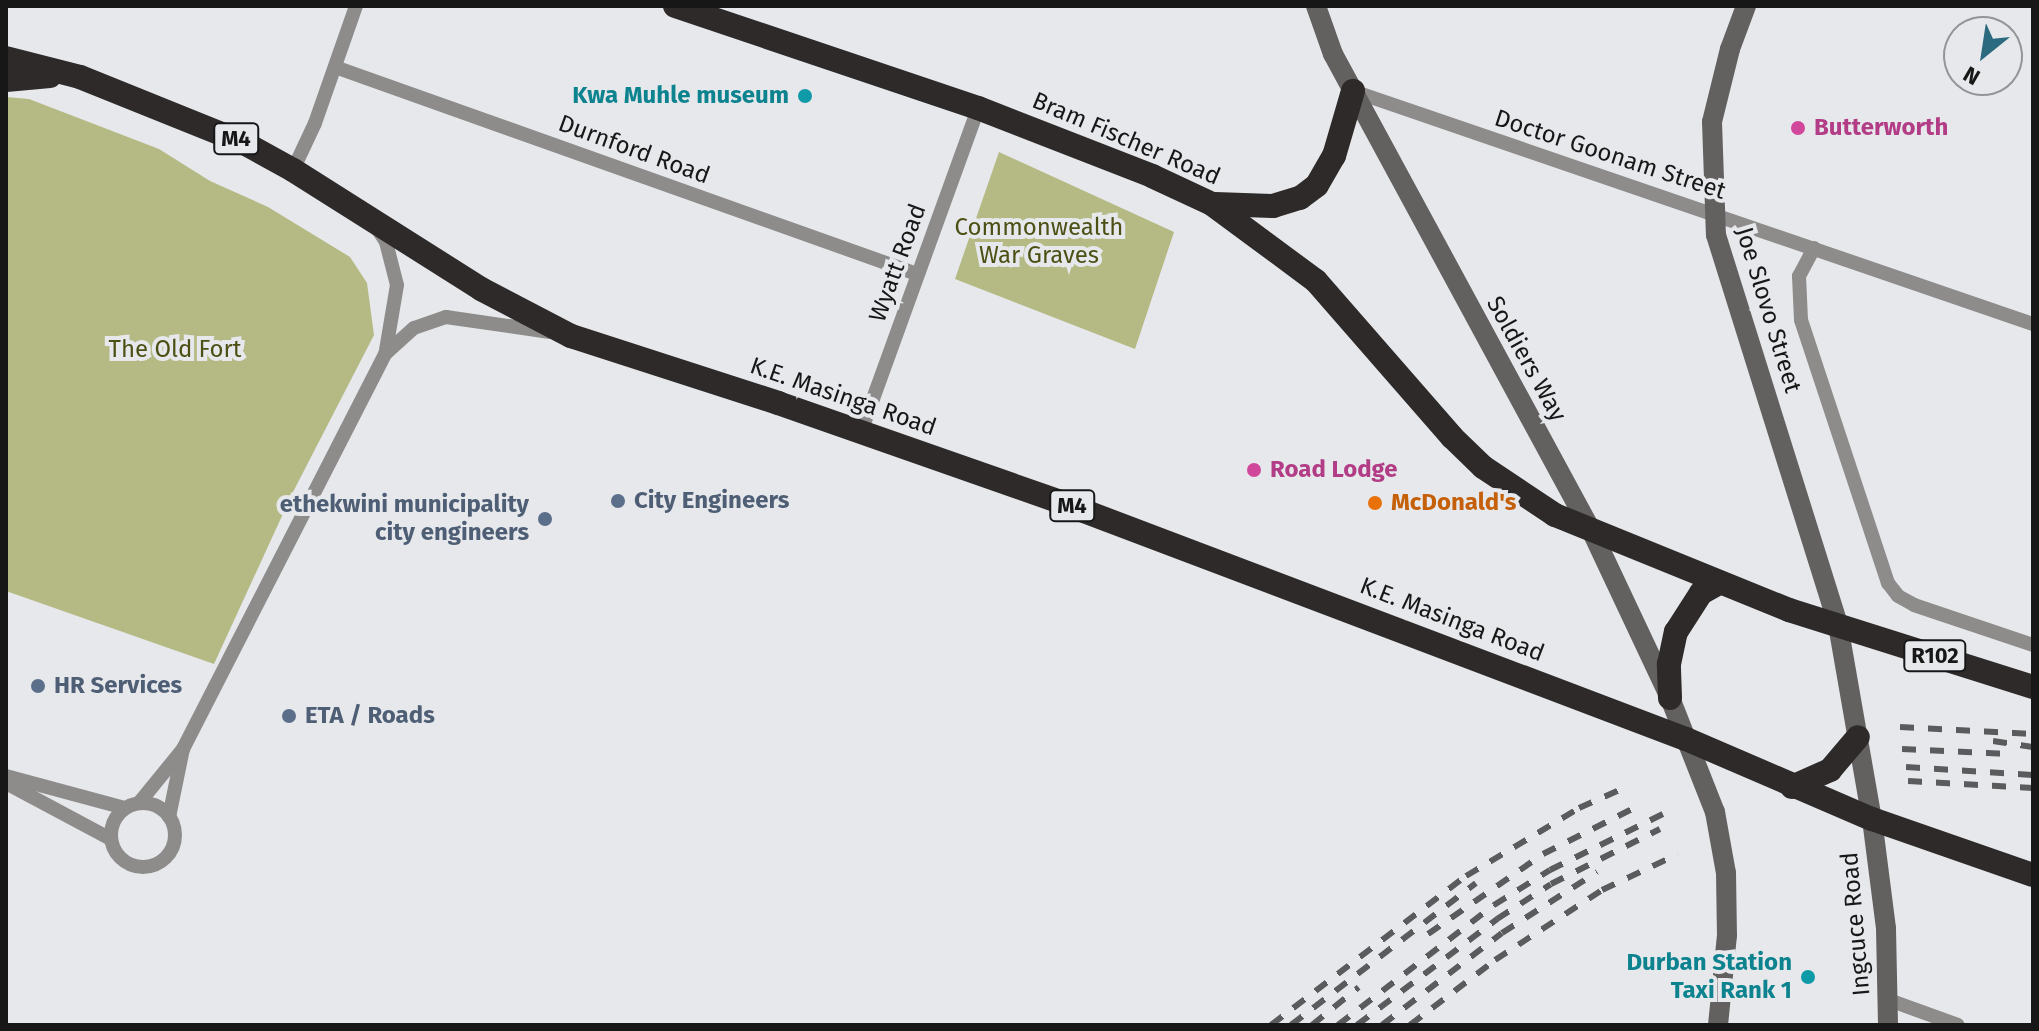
<!DOCTYPE html>
<html>
<head>
<meta charset="utf-8">
<style>
	body { margin:0 }
	#map { position:relative; width:2039px; height:1031px; overflow:hidden; background:#e6e8eb; font-family:"Fira Sans",sans-serif }
	div>[style] { position:absolute }
	.green>* { inset:0; background:#b5ba84 }
	.street>* { height:14px; margin:-7px; padding:0 7px; transform-origin:7px; border-radius:7px; background:#8d8c8b }
	.street>.ring { margin:-7px; padding:0; box-sizing:content-box; background:none; border:14px solid #8d8c8b; border-radius:50% }
	.secondary>* { height:20px; margin:-10px; padding:0 10px; transform-origin:10px; border-radius:10px; background:#636160 }
	.highway>* { height:24px; margin:-12px; padding:0 12px; transform-origin:12px; border-radius:12px; background:#2d2a29 }
	.rail>* { height:6px; margin-top:-3px; transform-origin:0; background:repeating-linear-gradient(90deg,#5a5b5c 0 14px,transparent 0 28px) }
	.dots>* { width:22px; height:22px; translate:-50% -50%; box-sizing:border-box; border:4px solid #e6e8eb; border-radius:50% }
	span { translate:-50% -50%; white-space:nowrap; text-align:center; line-height:1.15; -webkit-text-stroke:8px #e6e8eb; paint-order:stroke }
	.shield-label span { padding:2px 6px; background:#e6e8eb; border:2px solid; border-radius:6px; -webkit-text-stroke-width:0 }
	.shield-label { font-size:22px; color:#171718; font-weight:700 }
	.culture-label { font-size:24px; color:#0d838f; font-weight:700 }
	.right { translate:-100% -50%; text-align:right }
	.hotel-label { font-size:24px; color:#b23c85; font-weight:700 }
	.left { translate:0 -50%; text-align:left }
	.street-label { font-size:24px; color:#171718 }
	.park-label { font-size:24px; color:#4d5014 }
	.service-label { font-size:24px; color:#4e5e75; font-weight:700 }
	.food-label { font-size:24px; color:#c56008; font-weight:700 }
	.frame { position:absolute; inset:0; border:8px solid #171718; pointer-events:none }
	.north { position:absolute; left:1943px; top:16px; width:80px; height:80px; box-sizing:border-box; background:#e6e8eb; border:2px solid #939497; border-radius:50%; rotate:210deg; font-size:22px; font-weight:700; line-height:32px; text-align:center; color:#171718 }
	.north::after { content:''; display:block; margin:auto; width:28px; height:36px; background:#2b6a7f; clip-path:polygon(50% 0,100% 100%,50% 72%,0 100%) }
</style>
</head>
<body>
<div id="map">
	<div class="green">
		<div style="clip-path:polygon(6px 97px,29px 99px,159px 149px,210px 181px,268px 207px,350px 257px,367px 283px,374px 335px,293px 492px,214px 664px,6px 591px)"></div>
		<div style="clip-path:polygon(999px 152px,1174px 232px,1135px 349px,955px 279px)"></div>
	</div>
	<div class="street">
		<div style="left:335px;top:67px;width:618px;rotate:19.58deg"></div>
		<div style="left:1353px;top:91px;width:719px;rotate:18.91deg"></div>
		<div style="left:293px;top:170px;width:52px;rotate:-64.9deg"></div>
		<div style="left:315px;top:123px;width:124px;rotate:-70.7deg"></div>
		<div style="left:377px;top:228px;width:17px;rotate:57deg"></div>
		<div style="left:386px;top:242px;width:44px;rotate:75.7deg"></div>
		<div style="left:397px;top:285px;width:66px;rotate:99.6deg"></div>
		<div style="left:1814px;top:248px;width:32px;rotate:118deg"></div>
		<div style="left:1799px;top:276px;width:44px;rotate:87.4deg"></div>
		<div style="left:1801px;top:320px;width:277px;rotate:71.7deg"></div>
		<div style="left:1888px;top:583px;width:16px;rotate:52deg"></div>
		<div style="left:1898px;top:596px;width:18px;rotate:29deg"></div>
		<div style="left:1914px;top:605px;width:126px;rotate:18.6deg"></div>
		<div style="left:861px;top:432px;width:344px;rotate:-70.1deg"></div>
		<div style="left:6px;top:776px;width:123px;rotate:15.1deg"></div>
		<div style="left:6px;top:783px;width:119px;rotate:28.1deg"></div>
		<div style="left:139px;top:803px;width:70px;rotate:-50.8deg"></div>
		<div class="ring" style="left:111px;top:803px;width:50px;height:50px"></div>
		<div style="left:169px;top:817px;width:69px;rotate:-78.4deg"></div>
		<div style="left:183px;top:749px;width:444px;rotate:-62.9deg"></div>
		<div style="left:385px;top:354px;width:39px;rotate:-42deg"></div>
		<div style="left:414px;top:328px;width:34px;rotate:-19deg"></div>
		<div style="left:446px;top:317px;width:105px;rotate:8.2deg"></div>
		<div style="left:1889px;top:1000px;width:73px;rotate:19.9deg"></div>
	</div>
	<div class="secondary">
		<div style="left:1316px;top:6px;width:51px;rotate:70.5deg"></div>
		<div style="left:1333px;top:54px;width:544px;rotate:61.55deg"></div>
		<div style="left:1592px;top:532px;width:183px;rotate:64.8deg"></div>
		<div style="left:1670px;top:698px;width:123px;rotate:68.5deg"></div>
		<div style="left:1715px;top:812px;width:62px;rotate:79.8deg"></div>
		<div style="left:1726px;top:873px;width:62px;rotate:89.1deg"></div>
		<div style="left:1727px;top:935px;width:90px;rotate:95.7deg"></div>
		<div style="left:1746px;top:6px;width:46px;rotate:110.4deg"></div>
		<div style="left:1730px;top:49px;width:75px;rotate:103.9deg"></div>
		<div style="left:1712px;top:122px;width:113px;rotate:88deg"></div>
		<div style="left:1716px;top:235px;width:409px;rotate:72.6deg"></div>
		<div style="left:1838px;top:625px;width:197px;rotate:80.1deg"></div>
		<div style="left:1872px;top:819px;width:111px;rotate:82.7deg"></div>
		<div style="left:1886px;top:929px;width:96px;rotate:88.8deg"></div>
	</div>
	<div class="highway">
		<div style="left:675px;top:6px;width:320px;rotate:18.6deg"></div>
		<div style="left:978px;top:108px;width:187px;rotate:21.3deg"></div>
		<div style="left:1152px;top:176px;width:66px;rotate:25deg"></div>
		<div style="left:1212px;top:204px;width:129px;rotate:36.5deg"></div>
		<div style="left:1316px;top:281px;width:207px;rotate:48.9deg"></div>
		<div style="left:1452px;top:437px;width:43px;rotate:44.1deg"></div>
		<div style="left:1483px;top:467px;width:87px;rotate:33.7deg"></div>
		<div style="left:1555px;top:515px;width:253px;rotate:22.1deg"></div>
		<div style="left:1789px;top:610px;width:256px;rotate:17.5deg"></div>
		<div style="left:6px;top:58px;width:76px;rotate:14.4deg"></div>
		<div style="left:80px;top:77px;width:177px;rotate:21.9deg"></div>
		<div style="left:244px;top:143px;width:56px;rotate:28.9deg"></div>
		<div style="left:293px;top:170px;width:222px;rotate:32.3deg"></div>
		<div style="left:481px;top:289px;width:102px;rotate:27.6deg"></div>
		<div style="left:571px;top:336px;width:218px;rotate:17.9deg"></div>
		<div style="left:778px;top:403px;width:299px;rotate:19.3deg"></div>
		<div style="left:1060px;top:502px;width:669px;rotate:20.74deg"></div>
		<div style="left:1686px;top:739px;width:202px;rotate:23.3deg"></div>
		<div style="left:1872px;top:819px;width:170px;rotate:19.2deg"></div>
		<div style="left:6px;top:80px;width:44px;rotate:-5.2deg"></div>
		<div style="left:1215px;top:204px;width:58px;rotate:2deg"></div>
		<div style="left:1273px;top:206px;width:28px;rotate:-17deg"></div>
		<div style="left:1300px;top:198px;width:21px;rotate:-37deg"></div>
		<div style="left:1317px;top:185px;width:34px;rotate:-60deg"></div>
		<div style="left:1334px;top:156px;width:68px;rotate:-73.7deg"></div>
		<div style="left:1670px;top:698px;width:34px;rotate:-92deg"></div>
		<div style="left:1669px;top:664px;width:33px;rotate:-78deg"></div>
		<div style="left:1676px;top:632px;width:46px;rotate:-57.3deg"></div>
		<div style="left:1701px;top:593px;width:21px;rotate:-29deg"></div>
		<div style="left:1792px;top:787px;width:42px;rotate:-24.1deg"></div>
		<div style="left:1830px;top:770px;width:43px;rotate:-49.7deg"></div>
	</div>
	<div class="rail">
		<div style="left:1900px;top:727px;width:133px;rotate:3deg"></div>
		<div style="left:1993px;top:741px;width:40px;rotate:8.5deg"></div>
		<div style="left:1902px;top:749px;width:107px;rotate:2.7deg"></div>
		<div style="left:1906px;top:767px;width:127px;rotate:3.6deg"></div>
		<div style="left:1908px;top:781px;width:125px;rotate:3.2deg"></div>
		<div style="left:1428px;top:934px;width:140px;rotate:-34.8deg"></div>
		<div style="left:1543px;top:854px;width:102px;rotate:-26.8deg"></div>
		<div style="left:1271px;top:1025px;width:245px;rotate:-37.4deg"></div>
		<div style="left:1466px;top:876px;width:132px;rotate:-31deg"></div>
		<div style="left:1579px;top:808px;width:51px;rotate:-24.1deg"></div>
		<div style="left:1291px;top:1025px;width:233px;rotate:-37.5deg"></div>
		<div style="left:1312px;top:1025px;width:60px;rotate:-39deg"></div>
		<div style="left:1338px;top:1025px;width:197px;rotate:-37.6deg"></div>
		<div style="left:1494px;top:905px;width:66px;rotate:-32deg"></div>
		<div style="left:1550px;top:870px;width:126px;rotate:-26.4deg"></div>
		<div style="left:1357px;top:1025px;width:176px;rotate:-37.1deg"></div>
		<div style="left:1497px;top:919px;width:64px;rotate:-32.9deg"></div>
		<div style="left:1551px;top:884px;width:122px;rotate:-26.8deg"></div>
		<div style="left:1382px;top:1025px;width:151px;rotate:-37.5deg"></div>
		<div style="left:1502px;top:933px;width:113px;rotate:-32.7deg"></div>
		<div style="left:1410px;top:1025px;width:107px;rotate:-37.4deg"></div>
		<div style="left:1495px;top:960px;width:128px;rotate:-33.2deg"></div>
		<div style="left:1602px;top:890px;width:84px;rotate:-25.3deg"></div>
	</div>
	<div class="dots">
		<div style="left:805px;top:96px;background:#0f9aa8"></div>
		<div style="left:1798px;top:128px;background:#d1479c"></div>
		<div style="left:1254px;top:470px;background:#d1479c"></div>
		<div style="left:618px;top:501px;background:#5c6f8a"></div>
		<div style="left:1375px;top:503px;background:#e8710a"></div>
		<div style="left:545px;top:519px;background:#5c6f8a"></div>
		<div style="left:38px;top:686px;background:#5c6f8a"></div>
		<div style="left:289px;top:716px;background:#5c6f8a"></div>
		<div style="left:1808px;top:977px;background:#0f9aa8"></div>
	</div>
	<div class="shield-label">
		<span style="left:236px;top:139px">M4</span>
		<span style="left:1072px;top:506px">M4</span>
		<span style="left:1935px;top:656px">R102</span>
	</div>
	<div class="culture-label">
		<span class="right" style="left:789px;top:96px">Kwa Muhle museum</span>
		<span class="right" style="left:1792px;top:977px">Durban Station<br>Taxi Rank 1</span>
	</div>
	<div class="hotel-label">
		<span class="left" style="left:1814px;top:128px">Butterworth</span>
		<span class="left" style="left:1270px;top:470px">Road Lodge</span>
	</div>
	<div class="street-label">
		<span style="left:1126px;top:139px;rotate:23deg">Bram Fischer Road</span>
		<span style="left:634px;top:150px;rotate:20deg">Durnford Road</span>
		<span style="left:1610px;top:155px;rotate:18deg">Doctor Goonam Street</span>
		<span style="left:898px;top:263px;rotate:-70deg">Wyatt Road</span>
		<span style="left:1768px;top:310px;rotate:73deg">Joe Slovo Street</span>
		<span style="left:1526px;top:359px;rotate:61deg">Soldiers Way</span>
		<span style="left:843px;top:397px;rotate:19deg">K.E. Masinga Road</span>
		<span style="left:1452px;top:620px;rotate:21deg">K.E. Masinga Road</span>
		<span style="left:1856px;top:924px;rotate:-95deg">Ingcuce Road</span>
	</div>
	<div class="park-label">
		<span style="left:1039px;top:242px">Commonwealth<br>War Graves</span>
		<span style="left:175px;top:350px">The Old Fort</span>
	</div>
	<div class="service-label">
		<span class="left" style="left:634px;top:501px">City Engineers</span>
		<span class="right" style="left:529px;top:519px">ethekwini municipality<br>city engineers</span>
		<span class="left" style="left:54px;top:686px">HR Services</span>
		<span class="left" style="left:305px;top:716px">ETA / Roads</span>
	</div>
	<div class="food-label">
		<span class="left" style="left:1391px;top:503px">McDonald's</span>
	</div>
	<div class="frame"></div>
	<div class="north">N</div>
</div>
</body>
</html>
